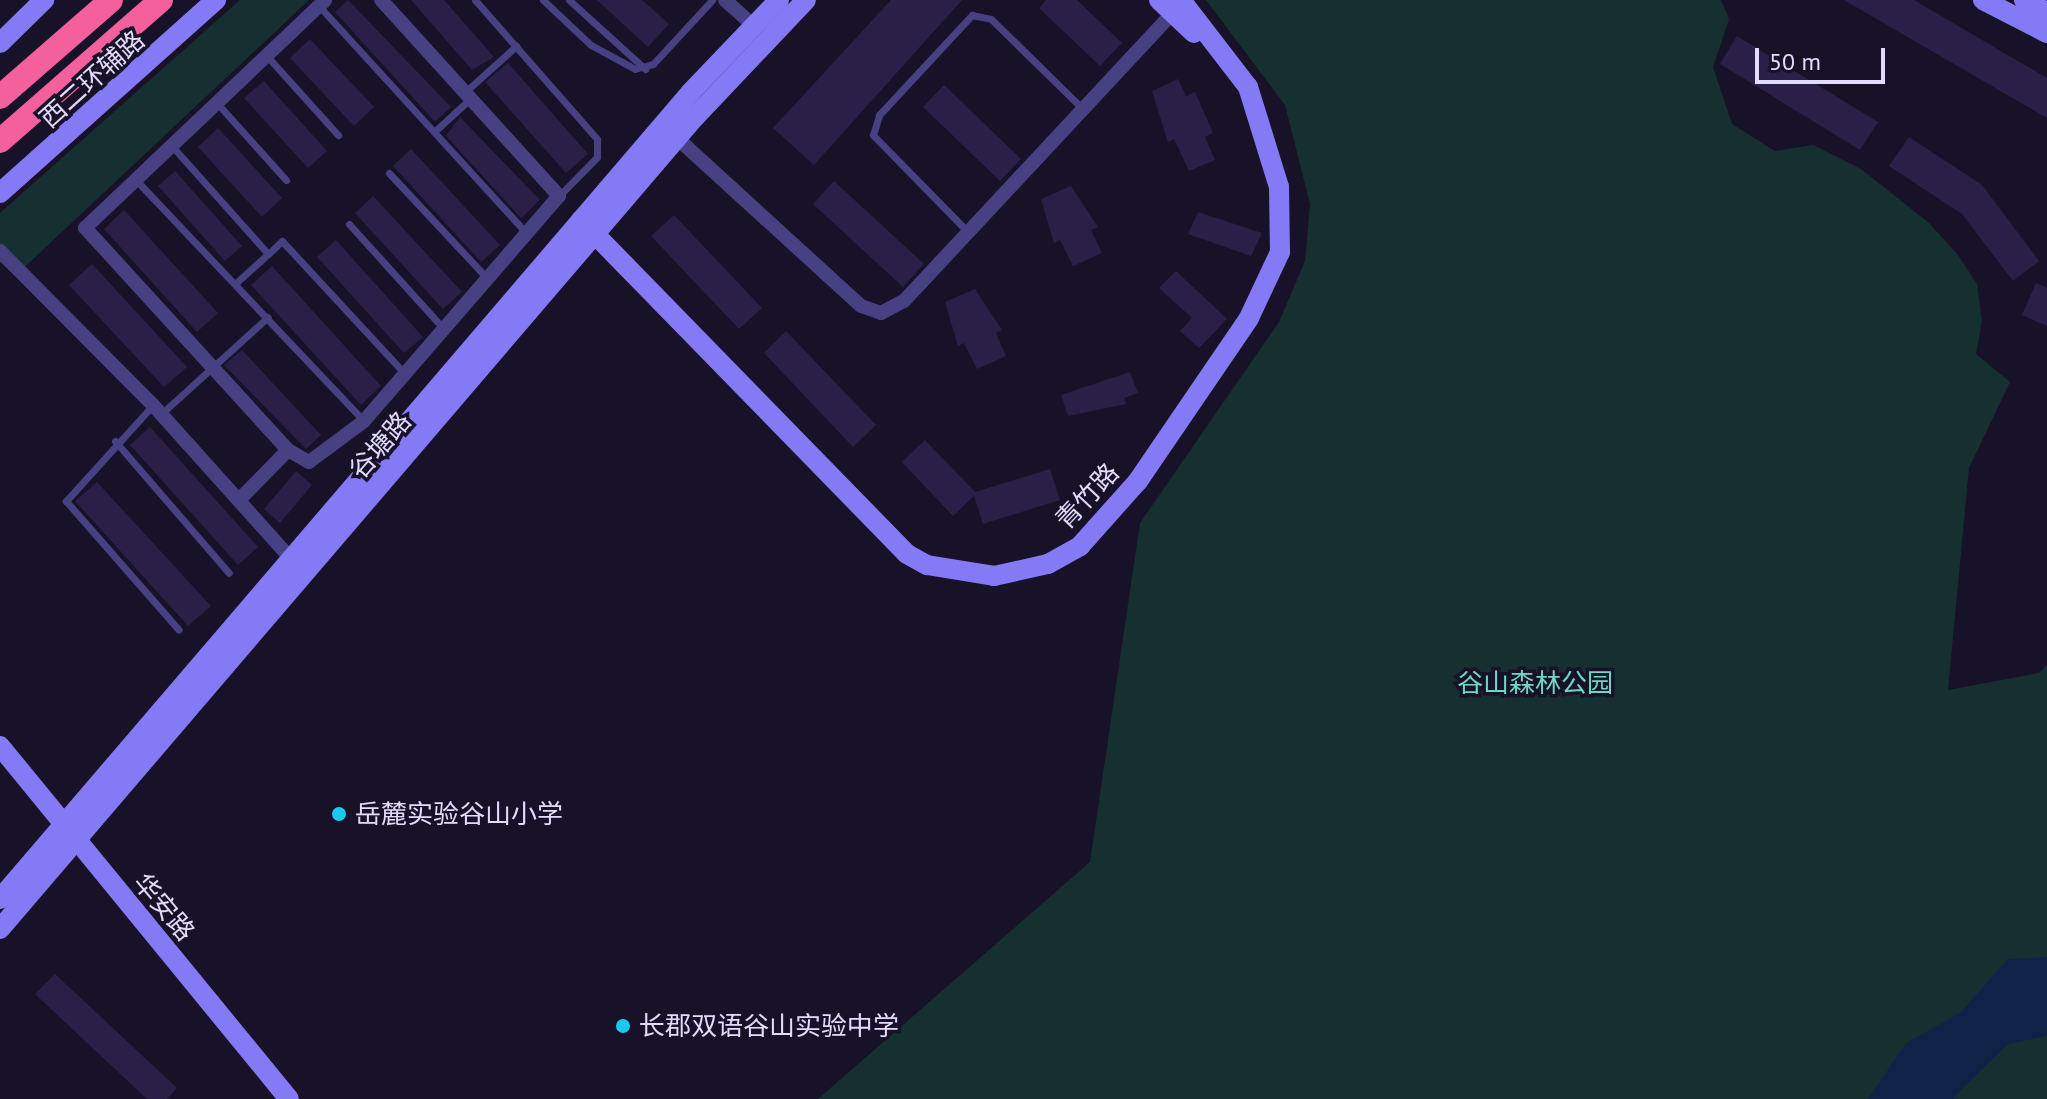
<!DOCTYPE html>
<html>
<head>
<meta charset="utf-8">
<style>
	body { margin:0 }
	#map { position:relative; width:2047px; height:1099px; overflow:hidden; background:#171227; font-family:"PT Sans","Noto Sans SC",sans-serif }
	div>[style] { position:absolute }
	.green>* { inset:0; background:#163031 }
	.water>* { inset:0; background:#112248 }
	.building>* { inset:0; background:#2a2047 }
	.lane>* { height:7px; margin:-3.5px; padding:0 3.5px; transform-origin:3.5px; border-radius:3.5px; background:#474183 }
	.street>* { height:14px; margin:-7px; padding:0 7px; transform-origin:7px; border-radius:7px; background:#474183 }
	.secondary>* { height:20px; margin:-10px; padding:0 10px; transform-origin:10px; border-radius:10px; background:#847af5 }
	.highway>* { height:24px; margin:-12px; padding:0 12px; transform-origin:12px; border-radius:12px; background:#f3609d }
	.dots>* { width:22px; height:22px; translate:-50% -50%; box-sizing:border-box; border:4px solid #171227; border-radius:50% }
	span { translate:-50% -50%; white-space:nowrap; text-align:center; line-height:1.15; -webkit-text-stroke:7px #171227; paint-order:stroke }
	.street-label { font-size:26px; color:#e1dbfc }
	.park-label { font-size:26px; color:#6cd8c3 }
	.poi-label { font-size:26px; color:#e1dbfc }
	.left { translate:0 -50%; text-align:left }
	.scale { position:absolute; left:1755px; top:48px; width:130px; height:36px; box-sizing:border-box; border:4px solid #e1dbfc; border-top:0; padding-left:10px; font-size:24px; line-height:28px; white-space:nowrap; color:#e1dbfc; -webkit-text-stroke:6px #171227; paint-order:stroke }
</style>
</head>
<body>
<div id="map">
	<div class="green">
		<div style="clip-path:polygon(240px 0,309px 0,15px 276px,0 262px,0 213px)"></div>
		<div style="clip-path:polygon(1206px 0,1721px 0,1729px 19px,1713px 67px,1732px 124px,1775px 151px,1813px 145px,1861px 169px,1929px 223px,1958px 255px,1977px 284px,1982px 321px,1976px 354px,2010px 382px,1969px 468px,1948px 690px,2039px 673px,2047px 665px,2047px 1099px,818px 1099px,1090px 862px,1140px 523px,1279px 322px,1305px 261px,1310px 204px,1285px 105px)"></div>
	</div>
	<div class="water">
		<div style="clip-path:polygon(2047px 957px,2047px 1036px,2008px 1044px,1952px 1099px,1868px 1099px,1906px 1043px,1960px 1013px,2008px 959px)"></div>
	</div>
	<div class="building">
		<div style="clip-path:polygon(348px 0,451px 107px,435px 122px,335px 12px)"></div>
		<div style="clip-path:polygon(411px 0,444px 0,494px 57px,472px 70px)"></div>
		<div style="clip-path:polygon(597px 0,642px 0,669px 24px,648px 47px)"></div>
		<div style="clip-path:polygon(891px 0,962px 0,814px 165px,773px 128px)"></div>
		<div style="clip-path:polygon(1046px 0,1077px 0,1122px 43px,1100px 66px,1039px 8px)"></div>
		<div style="clip-path:polygon(1844px 0,1914px 0,2047px 78px,2047px 118px)"></div>
		<div style="clip-path:polygon(1737px 36px,1878px 122px,1860px 150px,1720px 64px)"></div>
		<div style="clip-path:polygon(310px 39px,374px 107px,354px 126px,290px 58px)"></div>
		<div style="clip-path:polygon(508px 63px,588px 154px,566px 173px,485px 82px)"></div>
		<div style="clip-path:polygon(1178px 79px,1186px 96px,1195px 92px,1213px 133px,1205px 137px,1215px 160px,1189px 171px,1174px 139px,1168px 142px,1152px 91px)"></div>
		<div style="clip-path:polygon(264px 81px,327px 151px,308px 168px,244px 98px)"></div>
		<div style="clip-path:polygon(944px 85px,1021px 159px,1000px 181px,923px 107px)"></div>
		<div style="clip-path:polygon(460px 117px,540px 200px,521px 218px,446px 136px)"></div>
		<div style="clip-path:polygon(218px 128px,282px 198px,262px 217px,198px 147px)"></div>
		<div style="clip-path:polygon(1909px 137px,1982px 185px,2039px 261px,2013px 281px,1962px 214px,1889px 166px)"></div>
		<div style="clip-path:polygon(411px 149px,500px 245px,481px 262px,393px 166px)"></div>
		<div style="clip-path:polygon(175px 171px,242px 246px,225px 261px,158px 186px)"></div>
		<div style="clip-path:polygon(834px 181px,924px 264px,903px 287px,813px 204px)"></div>
		<div style="clip-path:polygon(1071px 186px,1098px 227px,1091px 230px,1102px 253px,1073px 266px,1060px 240px,1054px 243px,1041px 199px)"></div>
		<div style="clip-path:polygon(373px 196px,462px 292px,443px 309px,355px 213px)"></div>
		<div style="clip-path:polygon(124px 210px,218px 313px,197px 332px,104px 229px)"></div>
		<div style="clip-path:polygon(1198px 212px,1262px 233px,1251px 256px,1188px 234px)"></div>
		<div style="clip-path:polygon(674px 215px,762px 308px,739px 329px,651px 236px)"></div>
		<div style="clip-path:polygon(336px 240px,423px 337px,404px 353px,317px 257px)"></div>
		<div style="clip-path:polygon(92px 264px,187px 367px,164px 387px,69px 285px)"></div>
		<div style="clip-path:polygon(272px 266px,381px 386px,361px 405px,251px 285px)"></div>
		<div style="clip-path:polygon(1176px 271px,1227px 319px,1199px 348px,1180px 331px,1192px 318px,1159px 288px)"></div>
		<div style="clip-path:polygon(2036px 283px,2047px 288px,2047px 326px,2022px 315px)"></div>
		<div style="clip-path:polygon(975px 289px,1002px 330px,996px 333px,1006px 356px,977px 369px,964px 343px,958px 346px,945px 302px)"></div>
		<div style="clip-path:polygon(786px 331px,876px 425px,853px 447px,764px 353px)"></div>
		<div style="clip-path:polygon(242px 350px,321px 435px,306px 449px,224px 365px)"></div>
		<div style="clip-path:polygon(1130px 372px,1138px 393px,1124px 398px,1126px 404px,1068px 416px,1061px 395px)"></div>
		<div style="clip-path:polygon(150px 427px,258px 547px,238px 565px,130px 445px)"></div>
		<div style="clip-path:polygon(925px 440px,975px 492px,1050px 469px,1060px 500px,983px 524px,974px 496px,953px 516px,902px 462px)"></div>
		<div style="clip-path:polygon(296px 471px,312px 485px,280px 523px,264px 509px)"></div>
		<div style="clip-path:polygon(97px 482px,211px 606px,188px 626px,75px 501px)"></div>
		<div style="clip-path:polygon(55px 974px,177px 1088px,167px 1099px,147px 1099px,35px 994px)"></div>
	</div>
	<div class="lane">
		<div style="left:475px;top:0;width:185px;rotate:48.7deg"></div>
		<div style="left:597px;top:139px;width:18px;rotate:90deg"></div>
		<div style="left:597px;top:157px;width:54px;rotate:134.3deg"></div>
		<div style="left:543px;top:0;width:66px;rotate:43.2deg"></div>
		<div style="left:591px;top:45px;width:50px;rotate:28.6deg"></div>
		<div style="left:635px;top:69px;width:19px;rotate:-16deg"></div>
		<div style="left:653px;top:64px;width:87px;rotate:-47.3deg"></div>
		<div style="left:569px;top:0;width:103px;rotate:42.2deg"></div>
		<div style="left:319px;top:6px;width:307px;rotate:47.6deg"></div>
		<div style="left:266px;top:55px;width:108px;rotate:48deg"></div>
		<div style="left:465px;top:92px;width:69px;rotate:-42deg"></div>
		<div style="left:216px;top:102px;width:105px;rotate:48.1deg"></div>
		<div style="left:434px;top:132px;width:50px;rotate:-42.6deg"></div>
		<div style="left:171px;top:145px;width:146px;rotate:48.3deg"></div>
		<div style="left:268px;top:254px;width:19px;rotate:-43deg"></div>
		<div style="left:282px;top:241px;width:181px;rotate:47.2deg"></div>
		<div style="left:389px;top:173px;width:144px;rotate:47deg"></div>
		<div style="left:135px;top:179px;width:333px;rotate:46.6deg"></div>
		<div style="left:349px;top:224px;width:142px;rotate:47.9deg"></div>
		<div style="left:968px;top:232px;width:136px;rotate:-134.4deg"></div>
		<div style="left:873px;top:135px;width:21px;rotate:-73deg"></div>
		<div style="left:879px;top:115px;width:137px;rotate:-47.1deg"></div>
		<div style="left:972px;top:15px;width:19px;rotate:12deg"></div>
		<div style="left:991px;top:19px;width:129px;rotate:44.4deg"></div>
		<div style="left:237px;top:282px;width:42px;rotate:-42.1deg"></div>
		<div style="left:153px;top:405px;width:130px;rotate:132.2deg"></div>
		<div style="left:66px;top:501px;width:171px;rotate:48.8deg"></div>
		<div style="left:161px;top:414px;width:144px;rotate:-42.2deg"></div>
		<div style="left:115px;top:441px;width:174px;rotate:49.2deg"></div>
	</div>
	<div class="street">
		<div style="left:725px;top:0;width:39px;rotate:42deg"></div>
		<div style="left:677px;top:138px;width:249px;rotate:42.4deg"></div>
		<div style="left:861px;top:306px;width:21px;rotate:19deg"></div>
		<div style="left:881px;top:313px;width:26px;rotate:-28deg"></div>
		<div style="left:904px;top:301px;width:400px;rotate:-47deg"></div>
		<div style="left:0;top:251px;width:217px;rotate:45.2deg"></div>
		<div style="left:153px;top:405px;width:207px;rotate:48.1deg"></div>
		<div style="left:288px;top:450px;width:24px;rotate:30deg"></div>
		<div style="left:309px;top:462px;width:69px;rotate:-36.7deg"></div>
		<div style="left:364px;top:421px;width:298px;rotate:-49.1deg"></div>
		<div style="left:559px;top:196px;width:265px;rotate:-132.2deg"></div>
		<div style="left:239px;top:500px;width:70px;rotate:-45.6deg"></div>
		<div style="left:288px;top:450px;width:301px;rotate:-132.4deg"></div>
		<div style="left:85px;top:228px;width:331px;rotate:-43.5deg"></div>
	</div>
	<div class="secondary">
		<div style="left:1159px;top:0;width:48px;rotate:43.3deg"></div>
		<div style="left:1983px;top:0;width:72px;rotate:27.3deg"></div>
		<div style="left:2024px;top:0;width:26px;rotate:28deg"></div>
		<div style="left:0;top:43px;width:62px;rotate:-44.3deg"></div>
		<div style="left:0;top:193px;width:290px;rotate:-41.8deg"></div>
		<div style="left:581px;top:220px;width:467px;rotate:45.7deg"></div>
		<div style="left:907px;top:554px;width:23px;rotate:29deg"></div>
		<div style="left:927px;top:565px;width:68px;rotate:9.3deg"></div>
		<div style="left:994px;top:576px;width:55px;rotate:-12.5deg"></div>
		<div style="left:1048px;top:564px;width:37px;rotate:-29deg"></div>
		<div style="left:1080px;top:546px;width:87px;rotate:-48.3deg"></div>
		<div style="left:1138px;top:481px;width:197px;rotate:-55.7deg"></div>
		<div style="left:1249px;top:318px;width:73px;rotate:-64.8deg"></div>
		<div style="left:1280px;top:252px;width:65px;rotate:-90.9deg"></div>
		<div style="left:1279px;top:187px;width:105px;rotate:-107.2deg"></div>
		<div style="left:1248px;top:87px;width:110px;rotate:-127.6deg"></div>
		<div style="left:0;top:746px;width:456px;rotate:50.7deg"></div>
		<div style="left:0;top:899px;width:1061px;rotate:-49.43deg"></div>
		<div style="left:690px;top:93px;width:129px;rotate:-46.3deg"></div>
		<div style="left:0;top:929px;width:1069px;rotate:-49.44deg"></div>
		<div style="left:695px;top:117px;width:161px;rotate:-46.5deg"></div>
	</div>
	<div class="highway">
		<div style="left:0;top:97px;width:147px;rotate:-41.1deg"></div>
		<div style="left:0;top:141px;width:214px;rotate:-41.2deg"></div>
	</div>
	<div class="dots">
		<div style="left:339px;top:814px;background:#17cbed"></div>
		<div style="left:623px;top:1026px;background:#17cbed"></div>
	</div>
	<div class="street-label">
		<span style="left:92px;top:79px;rotate:-42deg">西二环辅路</span>
		<span style="left:380px;top:445px;rotate:-49deg">谷塘路</span>
		<span style="left:1087px;top:496px;rotate:-47deg">青竹路</span>
		<span style="left:164px;top:907px;rotate:50deg">华安路</span>
	</div>
	<div class="park-label">
		<span style="left:1535px;top:683px">谷山森林公园</span>
	</div>
	<div class="poi-label">
		<span class="left" style="left:355px;top:814px">岳麓实验谷山小学</span>
		<span class="left" style="left:639px;top:1026px">长郡双语谷山实验中学</span>
	</div>
	<div class="scale">50 m</div>
</div>
</body>
</html>
